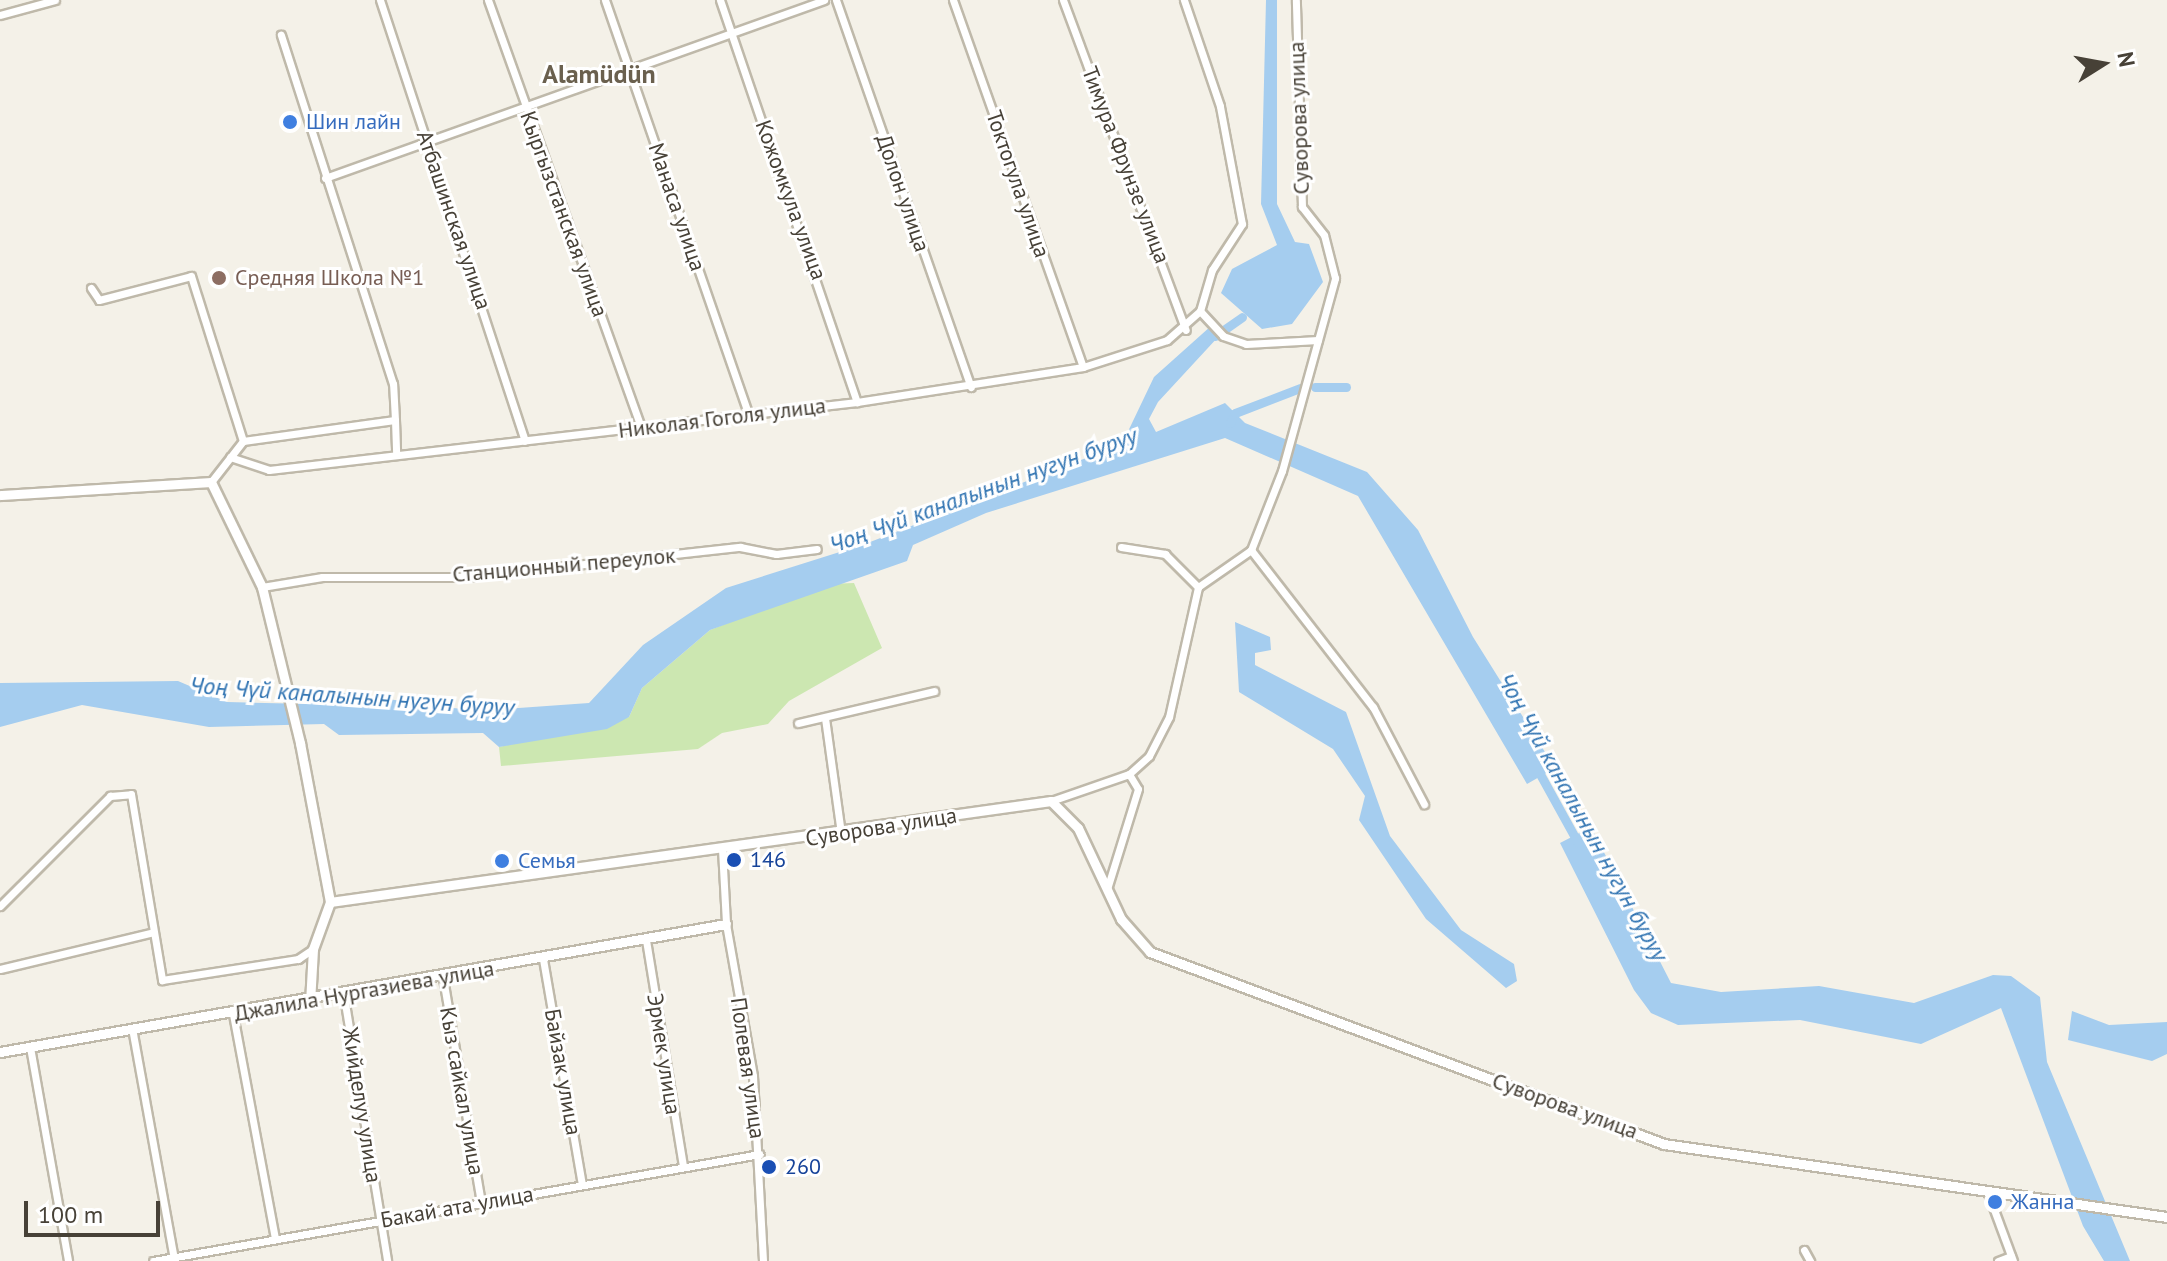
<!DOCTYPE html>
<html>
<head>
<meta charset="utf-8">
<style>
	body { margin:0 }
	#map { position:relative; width:2167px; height:1261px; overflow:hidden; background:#f4f1e8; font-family:"PT Sans",sans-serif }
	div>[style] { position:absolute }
	.green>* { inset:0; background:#cce7b1 }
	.water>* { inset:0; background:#a5cdef }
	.canal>* { height:9px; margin:-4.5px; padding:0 4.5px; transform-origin:4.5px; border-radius:4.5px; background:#a5cdef }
	.roads { filter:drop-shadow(2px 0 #bfb9aa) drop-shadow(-2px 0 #bfb9aa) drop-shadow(0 2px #bfb9aa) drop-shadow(0 -2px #bfb9aa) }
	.minor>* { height:7px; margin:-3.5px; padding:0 3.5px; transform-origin:3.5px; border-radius:3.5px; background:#fff }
	.tertiary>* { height:9px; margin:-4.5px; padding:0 4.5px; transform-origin:4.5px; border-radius:4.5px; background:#fff }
	.dots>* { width:22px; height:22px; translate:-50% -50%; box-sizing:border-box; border:4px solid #fff; border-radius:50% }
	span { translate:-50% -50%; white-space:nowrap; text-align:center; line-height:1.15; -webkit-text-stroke:6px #fff; paint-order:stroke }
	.street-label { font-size:22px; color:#474137 }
	.shop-label { font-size:22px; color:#366cbe }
	.left { translate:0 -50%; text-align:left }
	.education-label { font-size:22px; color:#785e54 }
	.transit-label { font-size:22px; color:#164399 }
	.water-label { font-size:24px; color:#3174b2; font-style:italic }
	.quarter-label { font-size:26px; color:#6a604e; font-weight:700 }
	.north { position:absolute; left:2063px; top:24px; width:80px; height:80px; -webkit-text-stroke:6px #fff; paint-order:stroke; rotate:79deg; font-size:22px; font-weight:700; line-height:32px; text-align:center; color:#474137 }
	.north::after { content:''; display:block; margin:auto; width:28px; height:36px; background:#474137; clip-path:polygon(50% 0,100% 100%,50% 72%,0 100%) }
	.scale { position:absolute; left:24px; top:1201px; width:136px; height:36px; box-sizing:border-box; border:4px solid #474137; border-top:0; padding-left:10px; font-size:24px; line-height:28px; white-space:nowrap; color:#474137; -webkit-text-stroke:6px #fff; paint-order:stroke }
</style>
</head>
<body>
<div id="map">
	<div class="green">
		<div style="clip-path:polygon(854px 583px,882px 648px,789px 701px,768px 724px,722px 733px,698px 749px,501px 766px,499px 747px,629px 717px,642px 688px,710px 630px,828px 584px)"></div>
	</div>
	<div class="water">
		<div style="clip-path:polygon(1266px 0,1277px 0,1277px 204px,1295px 242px,1309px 244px,1323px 282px,1292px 324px,1262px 329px,1221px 293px,1232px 269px,1277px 245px,1261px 204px)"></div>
		<div style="clip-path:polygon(1211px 326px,1219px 336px,1158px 402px,1149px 419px,1156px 432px,1225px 403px,1245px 423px,1367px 472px,1418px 530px,1473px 637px,1555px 768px,1527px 784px,1358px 496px,1225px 438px,986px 513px,913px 545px,907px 561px,710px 630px,642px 688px,629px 717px,607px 729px,499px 747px,483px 733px,339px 735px,324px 724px,209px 727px,82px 705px,0 727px,0 683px,178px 681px,227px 702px,309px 704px,336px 692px,476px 711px,589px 703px,643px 645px,726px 588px,865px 544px,1122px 444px,1154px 377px)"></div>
		<div style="clip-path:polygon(1235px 622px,1270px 637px,1271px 650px,1255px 653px,1255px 665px,1346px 712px,1390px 836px,1461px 930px,1514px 964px,1517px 981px,1506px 988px,1426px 919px,1359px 820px,1365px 796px,1333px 749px,1239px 692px)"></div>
		<div style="clip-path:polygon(1591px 827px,1671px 983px,1721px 992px,1819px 986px,1914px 1003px,1993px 975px,2011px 976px,2040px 997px,2047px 1062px,2130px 1261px,2104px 1261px,2083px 1226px,2001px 1008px,1921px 1044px,1800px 1020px,1678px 1025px,1651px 1013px,1634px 990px,1560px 843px)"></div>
		<div style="clip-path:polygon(2072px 1011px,2109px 1025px,2167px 1022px,2167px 1054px,2152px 1061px,2068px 1040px)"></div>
	</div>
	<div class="canal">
		<div style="left:1215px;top:336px;width:33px;rotate:-35deg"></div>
		<div style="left:1315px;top:387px;width:31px"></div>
		<div style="left:1230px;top:423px;width:11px;rotate:-63deg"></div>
		<div style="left:1235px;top:413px;width:70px;rotate:-21deg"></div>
		<div style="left:1535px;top:765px;width:89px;rotate:61.1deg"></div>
	</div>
	<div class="roads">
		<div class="minor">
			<div style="left:380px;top:0;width:464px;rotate:71.8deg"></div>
			<div style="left:488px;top:0;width:454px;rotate:70.3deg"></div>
			<div style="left:605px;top:0;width:439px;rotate:70.9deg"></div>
			<div style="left:720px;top:0;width:425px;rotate:71.2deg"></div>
			<div style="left:836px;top:0;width:410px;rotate:70.8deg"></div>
			<div style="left:953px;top:0;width:389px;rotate:70.5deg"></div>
			<div style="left:1063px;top:0;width:352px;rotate:69.6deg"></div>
			<div style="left:0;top:15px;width:57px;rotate:-15.3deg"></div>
			<div style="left:325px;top:178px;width:530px;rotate:-19.63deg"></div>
			<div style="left:91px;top:288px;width:14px;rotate:56deg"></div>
			<div style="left:99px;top:300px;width:95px;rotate:-14.6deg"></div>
			<div style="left:191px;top:276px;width:173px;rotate:72.5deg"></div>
			<div style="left:1200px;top:311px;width:34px;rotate:47deg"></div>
			<div style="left:1223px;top:336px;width:24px;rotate:19deg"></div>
			<div style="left:1246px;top:344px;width:72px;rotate:-3.2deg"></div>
			<div style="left:395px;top:420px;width:35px;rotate:88deg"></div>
			<div style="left:230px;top:457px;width:41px;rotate:18.4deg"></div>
			<div style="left:269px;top:470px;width:592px;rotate:-6.6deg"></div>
			<div style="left:857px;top:402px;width:229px;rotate:-8.8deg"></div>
			<div style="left:1083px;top:367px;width:88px;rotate:-17.8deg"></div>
			<div style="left:1167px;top:340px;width:44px;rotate:-41.3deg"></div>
			<div style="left:1200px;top:311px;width:43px;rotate:-73.7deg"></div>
			<div style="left:1212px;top:270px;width:55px;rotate:-56.9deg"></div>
			<div style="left:1242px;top:224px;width:120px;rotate:-100.6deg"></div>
			<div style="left:1220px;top:106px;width:112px;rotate:-108.8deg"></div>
			<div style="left:211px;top:482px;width:52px;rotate:-52deg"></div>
			<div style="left:243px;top:441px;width:153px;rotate:-7.9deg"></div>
			<div style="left:395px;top:420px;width:36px;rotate:-93deg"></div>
			<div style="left:393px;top:384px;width:367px;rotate:-107.8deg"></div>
			<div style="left:1121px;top:547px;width:45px;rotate:9deg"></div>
			<div style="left:1165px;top:554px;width:47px;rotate:45deg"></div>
			<div style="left:1251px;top:550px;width:199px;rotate:52.2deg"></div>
			<div style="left:1373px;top:707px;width:110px;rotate:62.3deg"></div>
			<div style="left:262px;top:587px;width:61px;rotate:-9.5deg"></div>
			<div style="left:322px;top:577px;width:145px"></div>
			<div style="left:467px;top:577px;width:275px;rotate:-6.3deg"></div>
			<div style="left:740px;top:547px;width:37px;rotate:11deg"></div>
			<div style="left:776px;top:554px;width:41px;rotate:-7deg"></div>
			<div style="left:825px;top:718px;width:117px;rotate:82.1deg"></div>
			<div style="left:798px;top:723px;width:140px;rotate:-13.2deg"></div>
			<div style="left:1128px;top:775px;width:28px;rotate:-42deg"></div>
			<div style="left:1149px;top:756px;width:44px;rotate:-62.9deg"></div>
			<div style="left:1169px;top:717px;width:133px;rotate:-77.4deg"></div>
			<div style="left:1198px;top:587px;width:65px;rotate:-34.9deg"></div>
			<div style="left:1251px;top:550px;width:85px;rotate:-68.6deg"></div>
			<div style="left:1282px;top:471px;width:200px;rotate:-74.6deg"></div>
			<div style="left:1335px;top:278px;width:44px;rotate:-104.3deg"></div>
			<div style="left:1324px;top:235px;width:36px;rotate:-128deg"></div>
			<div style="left:1302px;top:207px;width:207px;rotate:-91.7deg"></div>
			<div style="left:1051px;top:801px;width:83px;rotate:-19.1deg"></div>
			<div style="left:1129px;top:774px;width:17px;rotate:59deg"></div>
			<div style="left:1138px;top:789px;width:105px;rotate:107.2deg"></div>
			<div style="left:722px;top:849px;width:75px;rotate:86.9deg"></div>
			<div style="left:726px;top:924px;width:154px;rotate:79.9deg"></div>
			<div style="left:753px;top:1076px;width:185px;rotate:86.9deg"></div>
			<div style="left:0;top:906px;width:156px;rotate:-45deg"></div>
			<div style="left:110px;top:796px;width:21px;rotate:-5deg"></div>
			<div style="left:131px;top:794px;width:189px;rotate:80.5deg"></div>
			<div style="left:162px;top:980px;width:138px;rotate:-8.8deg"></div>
			<div style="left:298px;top:959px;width:18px;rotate:-34deg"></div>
			<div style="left:646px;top:940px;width:230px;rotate:80.7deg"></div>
			<div style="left:543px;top:959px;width:229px;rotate:80.2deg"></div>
			<div style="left:0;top:969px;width:158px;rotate:-13.5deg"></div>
			<div style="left:443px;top:978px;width:228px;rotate:80.4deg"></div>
			<div style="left:344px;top:997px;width:267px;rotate:80.7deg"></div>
			<div style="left:233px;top:1014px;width:229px;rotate:79.4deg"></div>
			<div style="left:132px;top:1028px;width:235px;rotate:79.7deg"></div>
			<div style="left:30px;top:1047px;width:217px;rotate:79.9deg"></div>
			<div style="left:1989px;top:1196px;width:69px;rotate:69.7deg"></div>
			<div style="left:1804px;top:1250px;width:13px;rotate:61deg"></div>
			<div style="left:153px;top:1261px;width:616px;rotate:-10deg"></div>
			<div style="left:1998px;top:1261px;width:14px;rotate:-21deg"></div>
		</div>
		<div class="tertiary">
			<div style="left:0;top:495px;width:211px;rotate:-3.5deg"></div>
			<div style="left:211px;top:482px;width:117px;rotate:64.1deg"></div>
			<div style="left:262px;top:587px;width:161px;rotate:76.3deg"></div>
			<div style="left:300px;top:743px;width:162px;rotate:79.3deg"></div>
			<div style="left:330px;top:902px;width:50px;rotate:109.9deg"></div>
			<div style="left:313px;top:949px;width:53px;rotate:93.2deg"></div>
			<div style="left:330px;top:902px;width:728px;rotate:-7.97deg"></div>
			<div style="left:1051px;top:801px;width:38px;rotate:45deg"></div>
			<div style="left:1078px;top:828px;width:101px;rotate:64.7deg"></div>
			<div style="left:1121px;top:919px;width:44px;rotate:48.7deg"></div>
			<div style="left:1150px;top:952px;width:549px;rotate:20.48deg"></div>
			<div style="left:1664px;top:1144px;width:508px;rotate:8.26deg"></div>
			<div style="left:0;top:1052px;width:737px;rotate:-10deg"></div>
		</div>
	</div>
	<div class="dots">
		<div style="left:290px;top:122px;background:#3f7fe0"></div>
		<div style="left:219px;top:278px;background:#8d6e63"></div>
		<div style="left:734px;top:860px;background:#1a4fb4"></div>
		<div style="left:502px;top:861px;background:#3f7fe0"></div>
		<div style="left:769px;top:1167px;background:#1a4fb4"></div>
		<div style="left:1995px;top:1202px;background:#3f7fe0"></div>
	</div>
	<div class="street-label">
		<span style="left:1299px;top:118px;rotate:-92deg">Суворова улица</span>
		<span style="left:1126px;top:165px;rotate:69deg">Тимура Фрунзе улица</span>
		<span style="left:1018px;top:184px;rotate:71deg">Токтогула улица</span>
		<span style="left:903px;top:193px;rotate:71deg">Долон улица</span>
		<span style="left:791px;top:200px;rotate:70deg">Кожомкула улица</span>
		<span style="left:677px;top:207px;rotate:71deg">Манаса улица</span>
		<span style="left:564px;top:214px;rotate:70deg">Кыргызстанская улица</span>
		<span style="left:454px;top:220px;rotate:71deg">Атбашинская улица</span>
		<span style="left:722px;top:418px;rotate:-7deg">Николая Гоголя улица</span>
		<span style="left:564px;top:565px;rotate:-5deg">Станционный переулок</span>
		<span style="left:881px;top:827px;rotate:-9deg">Суворова улица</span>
		<span style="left:364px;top:991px;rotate:-10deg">Джалила Нургазиева улица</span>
		<span style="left:664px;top:1054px;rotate:81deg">Эрмек улица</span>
		<span style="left:748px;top:1068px;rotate:82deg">Полевая улица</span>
		<span style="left:563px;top:1072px;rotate:80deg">Байзак улица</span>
		<span style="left:462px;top:1091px;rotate:80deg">Кыз сайкал улица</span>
		<span style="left:362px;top:1105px;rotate:81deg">Жийделуу улица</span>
		<span style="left:1565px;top:1106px;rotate:20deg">Суворова улица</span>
		<span style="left:457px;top:1207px;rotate:-10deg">Бакай ата улица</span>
	</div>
	<div class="shop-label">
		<span class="left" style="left:306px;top:122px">Шин лайн</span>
		<span class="left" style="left:518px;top:861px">Семья</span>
		<span class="left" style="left:2011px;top:1202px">Жанна</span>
	</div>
	<div class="education-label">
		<span class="left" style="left:235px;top:278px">Средняя Школа №1</span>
	</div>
	<div class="transit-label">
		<span class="left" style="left:750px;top:860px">146</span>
		<span class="left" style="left:785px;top:1167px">260</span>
	</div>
	<div class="water-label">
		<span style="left:983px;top:490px;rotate:-20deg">Чоң Чүй каналынын нугун буруу</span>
		<span style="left:352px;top:696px;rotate:4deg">Чоң Чүй каналынын нугун буруу</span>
		<span style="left:1583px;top:817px;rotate:61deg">Чоң Чүй каналынын нугун буруу</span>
	</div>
	<div class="quarter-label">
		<span style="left:599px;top:74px">Alamüdün</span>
	</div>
	<div class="north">N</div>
	<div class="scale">100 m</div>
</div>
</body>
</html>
